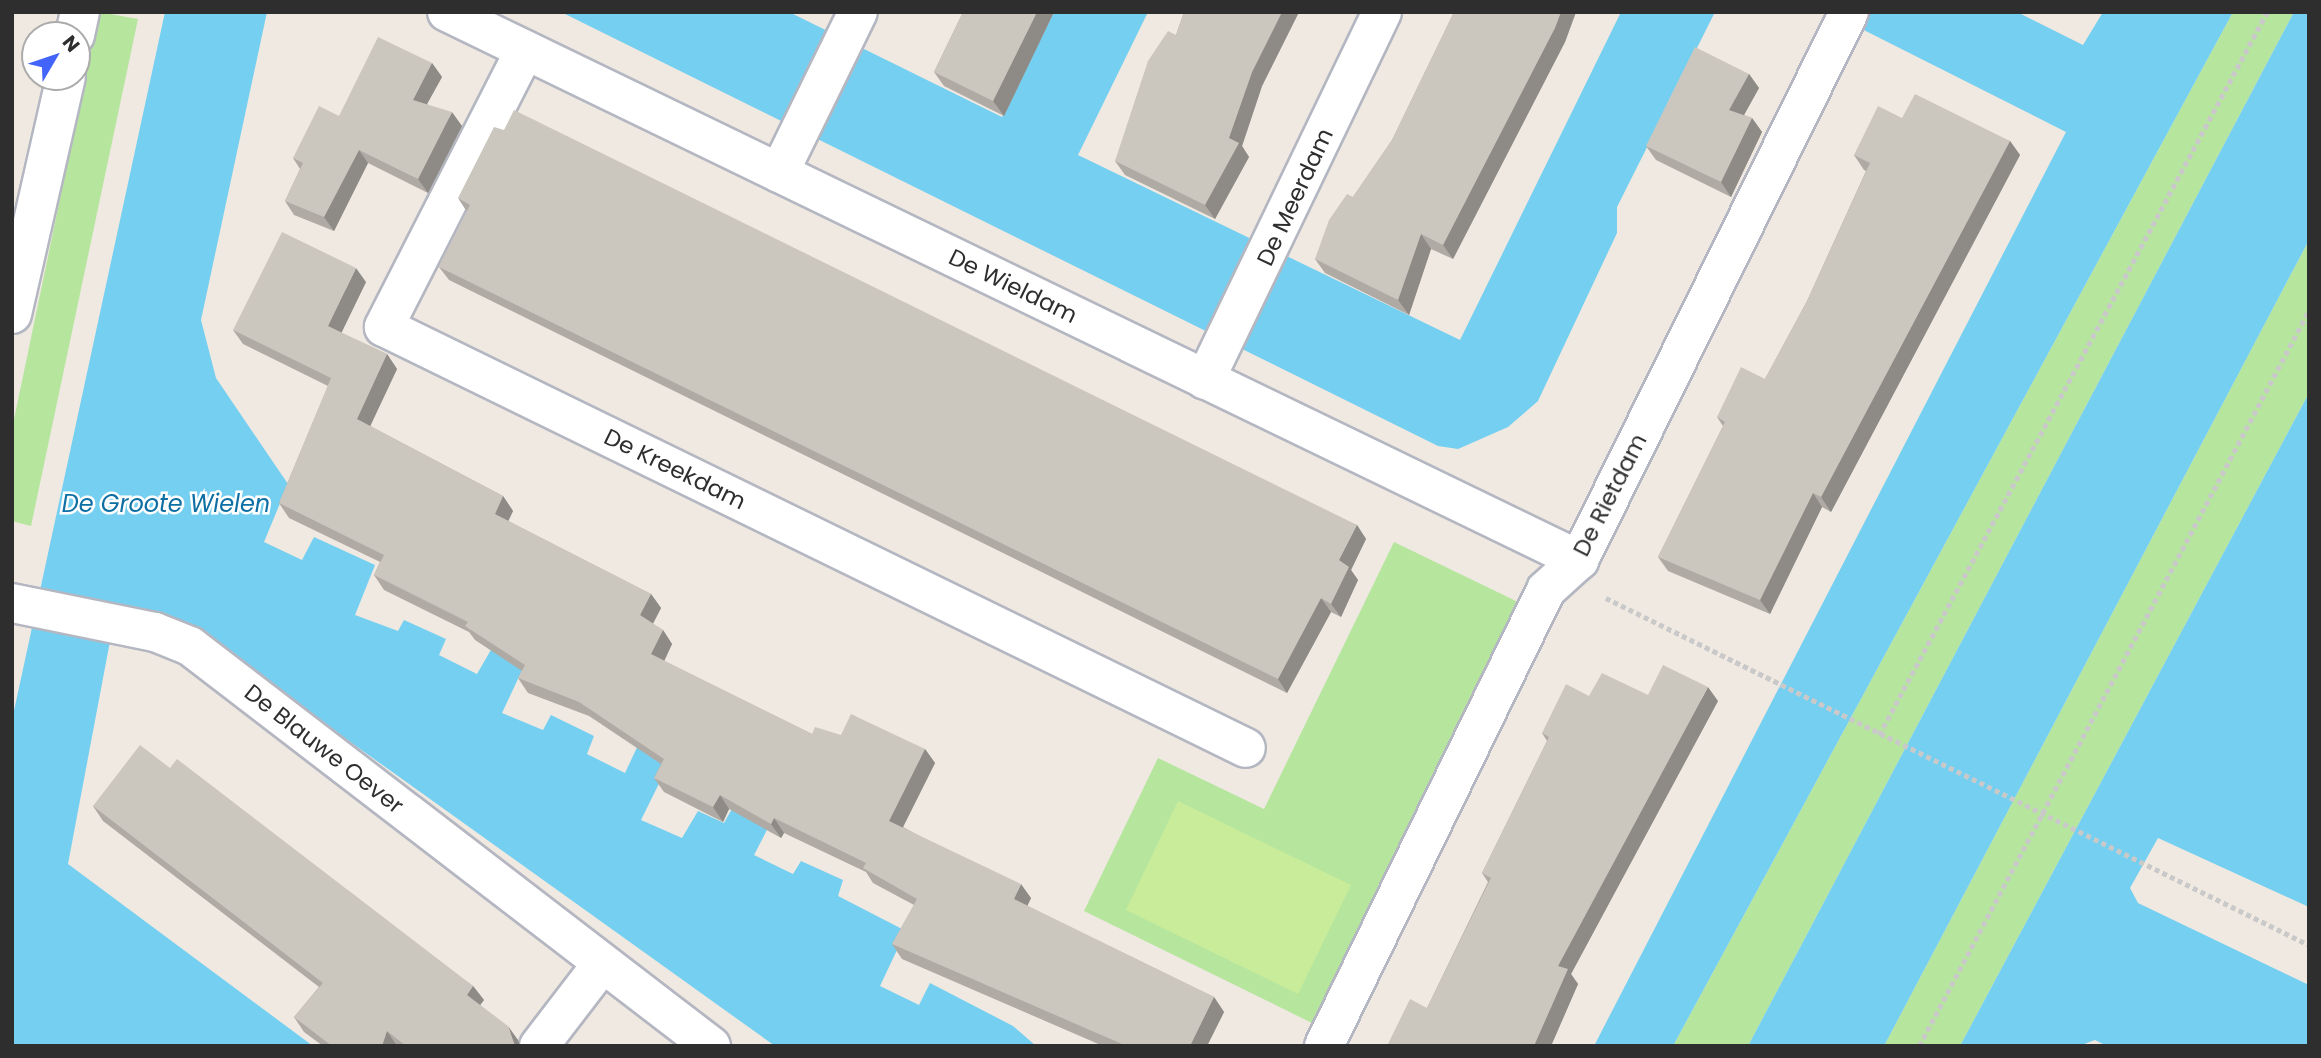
<!DOCTYPE html>
<html>
<head>
<meta charset="utf-8">
<style>
	body { margin:0 }
	#map { position:relative; width:2321px; height:1058px; overflow:hidden; background:#efe9e1; font-family:Poppins,sans-serif }
	div>[style] { position:absolute }
	.green>* { inset:0; background:#b6e59e }
	.pitch>* { inset:0; background:#c9ec9a }
	.water>* { inset:0; background:#75cff0 }
	.path>* { height:4.5px; margin-top:-2.25px; transform-origin:0; background:repeating-linear-gradient(90deg,#c9c9c9 0 5px,transparent 0 8.5px) }
	.roads { filter:drop-shadow(2px 0 #b4b7c1) drop-shadow(-2px 0 #b4b7c1) drop-shadow(0 2px #b4b7c1) drop-shadow(0 -2px #b4b7c1) }
	.minor>* { height:38px; margin:-19px; padding:0 19px; transform-origin:19px; border-radius:19px; background:#fff }
	.wall>* { inset:0; background:#afaba4 }
	.shaded-wall>* { inset:0; background:#8e8b86 }
	.building>* { inset:0; background:#cbc7bf }
	span { translate:-50% -50%; white-space:nowrap; text-align:center; line-height:1.15; -webkit-text-stroke:5px #fff; paint-order:stroke }
	.street-label { font-size:23px; color:#2e2e2e }
	.water-label { font-size:24px; color:#0d6fa3; font-style:italic }
	.frame { position:absolute; inset:0; border:14px solid #2e2e2e; pointer-events:none }
	.north { position:absolute; left:21px; top:21px; width:70px; height:70px; box-sizing:border-box; background:#fff; border:2px solid #ababab; border-radius:50%; rotate:51deg; font-size:19px; font-weight:700; line-height:28px; text-align:center; color:#2e2e2e }
	.north::after { content:''; display:block; margin:auto; width:24px; height:32px; background:#4264fb; clip-path:polygon(50% 0,100% 100%,50% 72%,0 100%) }
</style>
</head>
<body>
<div id="map">
	<div class="green">
		<div style="clip-path:polygon(99px 12px,138px 19px,31px 526px,12px 521px,12px 429px)"></div>
		<div style="clip-path:polygon(2233px 12px,2294px 12px,1748px 1046px,1673px 1046px)"></div>
		<div style="clip-path:polygon(2309px 240px,2309px 393px,1960px 1046px,1884px 1046px)"></div>
		<div style="clip-path:polygon(1394px 542px,1518px 602px,1312px 1023px,1084px 911px,1158px 758px,1264px 809px)"></div>
	</div>
	<div class="pitch">
		<div style="clip-path:polygon(1178px 801px,1351px 885px,1298px 994px,1126px 910px)"></div>
	</div>
	<div class="water">
		<div style="clip-path:polygon(165px 12px,267px 12px,201px 320px,216px 378px,288px 484px,264px 542px,302px 560px,314px 537px,375px 565px,355px 615px,398px 631px,404px 620px,446px 639px,439px 655px,477px 674px,492px 648px,524px 666px,502px 713px,543px 730px,551px 715px,594px 736px,587px 754px,625px 773px,648px 724px,681px 739px,641px 820px,682px 838px,698px 811px,724px 823px,733px 807px,769px 826px,754px 855px,793px 874px,801px 861px,843px 880px,838px 896px,906px 931px,880px 986px,919px 1005px,930px 983px,1013px 1026px,1036px 1046px,775px 1046px,187px 625px,117px 604px,68px 864px,313px 1046px,12px 1046px,12px 720px)"></div>
		<div style="clip-path:polygon(561px 12px,789px 12px,1002px 117px,1054px 12px,1148px 12px,1078px 155px,1460px 340px,1621px 12px,1715px 12px,1617px 207px,1617px 233px,1538px 401px,1508px 427px,1458px 449px,1438px 446px)"></div>
		<div style="clip-path:polygon(1828px 12px,2017px 12px,2083px 45px,2103px 12px,2233px 12px,1673px 1046px,1594px 1046px,2066px 132px)"></div>
		<div style="clip-path:polygon(2294px 12px,2309px 12px,2309px 240px,1884px 1046px,1748px 1046px)"></div>
		<div style="clip-path:polygon(2309px 393px,2309px 907px,2158px 838px,2130px 888px,2138px 903px,2309px 985px,2309px 1046px,2107px 1046px,2095px 1040px,2079px 1046px,1960px 1046px)"></div>
	</div>
	<div class="path">
		<div style="left:1606px;top:598px;width:784px;rotate:26.27deg"></div>
		<div style="left:1879px;top:735px;width:821px;rotate:-61.78deg"></div>
		<div style="left:1919px;top:1046px;width:833px;rotate:-62.08deg"></div>
	</div>
	<div class="roads">
		<div class="minor">
			<div style="left:447px;top:12px;width:1258px;rotate:25.83deg"></div>
			<div style="left:75px;top:35px;width:24px;rotate:-78deg"></div>
			<div style="left:525px;top:50px;width:311px;rotate:117deg"></div>
			<div style="left:384px;top:327px;width:959px;rotate:26.03deg"></div>
			<div style="left:779px;top:173px;width:179px;rotate:-63.9deg"></div>
			<div style="left:12px;top:314px;width:243px;rotate:-77.2deg"></div>
			<div style="left:1205px;top:380px;width:408px;rotate:-64.3deg"></div>
			<div style="left:12px;top:603px;width:146px;rotate:11.5deg"></div>
			<div style="left:155px;top:632px;width:38px;rotate:22deg"></div>
			<div style="left:190px;top:646px;width:657px;rotate:37.52deg"></div>
			<div style="left:539px;top:1046px;width:103px;rotate:-52.5deg"></div>
			<div style="left:1324px;top:1046px;width:507px;rotate:-64.04deg"></div>
			<div style="left:1546px;top:590px;width:45px;rotate:-42.3deg"></div>
			<div style="left:1579px;top:560px;width:611px;rotate:-63.77deg"></div>
		</div>
	</div>
	<div class="wall">
		<div style="clip-path:polygon(963px 12px,1054px 12px,1004px 116px,944px 86px,934px 72px)"></div>
		<div style="clip-path:polygon(1184px 12px,1299px 12px,1262px 86px,1242px 146px,1249px 157px,1215px 219px,1125px 175px,1115px 161px,1176px 35px)"></div>
		<div style="clip-path:polygon(1454px 12px,1576px 12px,1565px 42px,1453px 259px,1431px 249px,1409px 315px,1325px 273px,1315px 259px,1353px 197px,1392px 140px)"></div>
		<div style="clip-path:polygon(432px 63px,442px 77px,427px 104px,462px 126px,428px 193px,368px 163px,334px 231px,294px 215px,285px 201px,300px 169px,293px 158px,339px 116px)"></div>
		<div style="clip-path:polygon(1749px 74px,1759px 88px,1744px 115px,1752px 118px,1762px 132px,1731px 197px,1656px 160px,1646px 146px)"></div>
		<div style="clip-path:polygon(1902px 118px,2010px 141px,2020px 155px,1831px 512px,1822px 507px,1770px 614px,1668px 571px,1658px 557px,1723px 426px,1717px 417px,1765px 379px,1807px 301px,1866px 171px,1864px 170px,1854px 155px)"></div>
		<div style="clip-path:polygon(458px 198px,1357px 525px,1366px 539px,1351px 570px,1358px 580px,1341px 617px,1331px 612px,1287px 693px,449px 280px,439px 267px,467px 212px)"></div>
		<div style="clip-path:polygon(366px 282px,341px 333px,387px 354px,397px 369px,370px 426px,503px 496px,513px 511px,508px 521px,651px 594px,661px 608px,653px 624px,663px 630px,672px 644px,664px 661px,812px 734px,841px 735px,925px 749px,935px 763px,903px 827px,1031px 898px,1027px 906px,1214px 997px,1224px 1012px,1207px 1046px,1103px 1046px,902px 959px,892px 944px,914px 905px,873px 883px,866px 872px,784px 833px,781px 838px,729px 809px,723px 822px,664px 792px,654px 778px,661px 764px,589px 716px,528px 693px,518px 678px,522px 671px,475px 640px,469px 632px,384px 590px,374px 575px,380px 562px,289px 518px,279px 503px,328px 386px,243px 344px,233px 330px)"></div>
		<div style="clip-path:polygon(1648px 695px,1718px 701px,1571px 974px,1578px 984px,1551px 1046px,1387px 1046px,1427px 1008px,1488px 882px,1482px 873px,1547px 741px,1542px 733px,1589px 696px)"></div>
		<div style="clip-path:polygon(170px 768px,473px 986px,484px 1000px,480px 1005px,518px 1040px,520px 1046px,323px 1046px,304px 1032px,294px 1017px,319px 987px,103px 821px,93px 806px)"></div>
	</div>
	<div class="shaded-wall">
		<div style="clip-path:polygon(1037px 12px,1054px 12px,1004px 116px,993px 101px)"></div>
		<div style="clip-path:polygon(1282px 12px,1299px 12px,1262px 86px,1242px 146px,1249px 157px,1215px 219px,1205px 205px,1252px 72px)"></div>
		<div style="clip-path:polygon(1561px 12px,1576px 12px,1565px 42px,1453px 259px,1443px 245px)"></div>
		<div style="clip-path:polygon(432px 63px,442px 77px,422px 113px,413px 100px)"></div>
		<div style="clip-path:polygon(1749px 74px,1759px 88px,1739px 124px,1729px 110px)"></div>
		<div style="clip-path:polygon(452px 112px,462px 126px,428px 193px,418px 179px)"></div>
		<div style="clip-path:polygon(1752px 118px,1762px 132px,1731px 197px,1721px 182px)"></div>
		<div style="clip-path:polygon(2010px 141px,2020px 155px,1831px 512px,1821px 497px)"></div>
		<div style="clip-path:polygon(359px 150px,368px 163px,334px 231px,324px 217px)"></div>
		<div style="clip-path:polygon(1421px 234px,1431px 249px,1409px 315px,1398px 300px)"></div>
		<div style="clip-path:polygon(356px 268px,366px 282px,338px 340px,328px 326px)"></div>
		<div style="clip-path:polygon(387px 354px,397px 369px,367px 433px,357px 419px)"></div>
		<div style="clip-path:polygon(1813px 493px,1822px 507px,1770px 614px,1760px 600px)"></div>
		<div style="clip-path:polygon(503px 496px,513px 511px,505px 528px,495px 514px)"></div>
		<div style="clip-path:polygon(1357px 525px,1366px 539px,1351px 570px,1358px 580px,1341px 617px,1331px 604px,1339px 560px)"></div>
		<div style="clip-path:polygon(651px 594px,661px 608px,650px 629px,640px 615px)"></div>
		<div style="clip-path:polygon(1321px 598px,1331px 612px,1287px 693px,1278px 679px)"></div>
		<div style="clip-path:polygon(663px 630px,672px 644px,661px 668px,651px 654px)"></div>
		<div style="clip-path:polygon(1708px 687px,1718px 701px,1571px 974px,1578px 984px,1551px 1046px,1534px 1046px,1558px 966px)"></div>
		<div style="clip-path:polygon(925px 749px,935px 763px,899px 835px,889px 821px)"></div>
		<div style="clip-path:polygon(720px 795px,729px 809px,723px 822px,713px 807px)"></div>
		<div style="clip-path:polygon(774px 818px,784px 833px,781px 838px,771px 824px)"></div>
		<div style="clip-path:polygon(1021px 884px,1031px 898px,1024px 913px,1014px 899px)"></div>
		<div style="clip-path:polygon(473px 986px,484px 1000px,477px 1009px,467px 995px)"></div>
		<div style="clip-path:polygon(1214px 997px,1224px 1012px,1207px 1046px,1190px 1046px)"></div>
		<div style="clip-path:polygon(508px 1026px,518px 1040px,520px 1046px,515px 1046px)"></div>
		<div style="clip-path:polygon(387px 1031px,397px 1046px,382px 1046px)"></div>
	</div>
	<div class="building">
		<div style="clip-path:polygon(963px 12px,1037px 12px,993px 101px,934px 72px)"></div>
		<div style="clip-path:polygon(1184px 12px,1282px 12px,1252px 72px,1229px 138px,1239px 143px,1205px 205px,1115px 161px,1148px 61px,1168px 31px,1176px 35px)"></div>
		<div style="clip-path:polygon(1454px 12px,1561px 12px,1555px 28px,1443px 245px,1421px 234px,1398px 300px,1315px 259px,1329px 220px,1347px 194px,1353px 197px,1392px 140px)"></div>
		<div style="clip-path:polygon(378px 37px,432px 63px,413px 100px,452px 112px,418px 179px,359px 150px,324px 217px,285px 201px,303px 163px,293px 158px,319px 106px,339px 116px)"></div>
		<div style="clip-path:polygon(1695px 47px,1749px 74px,1729px 110px,1752px 118px,1721px 182px,1646px 146px)"></div>
		<div style="clip-path:polygon(1915px 94px,2010px 141px,1821px 497px,1813px 493px,1760px 600px,1658px 557px,1725px 422px,1717px 417px,1741px 367px,1765px 379px,1807px 301px,1870px 163px,1854px 155px,1878px 106px,1902px 118px)"></div>
		<div style="clip-path:polygon(514px 110px,1357px 525px,1339px 560px,1349px 567px,1331px 604px,1321px 598px,1278px 679px,439px 267px,470px 205px,458px 198px,494px 127px,504px 130px)"></div>
		<div style="clip-path:polygon(282px 232px,356px 268px,328px 326px,387px 354px,357px 419px,503px 496px,495px 514px,651px 594px,640px 615px,663px 630px,651px 654px,812px 734px,815px 727px,841px 735px,851px 714px,925px 749px,889px 821px,1021px 884px,1014px 899px,1214px 997px,1190px 1046px,1121px 1046px,1122px 1044px,892px 944px,917px 899px,863px 868px,866px 863px,774px 818px,771px 824px,720px 795px,713px 807px,654px 778px,664px 759px,579px 702px,518px 678px,525px 665px,465px 626px,468px 622px,374px 575px,384px 555px,279px 503px,331px 378px,233px 330px)"></div>
		<div style="clip-path:polygon(1663px 665px,1708px 687px,1558px 966px,1568px 969px,1534px 1046px,1387px 1046px,1410px 999px,1427px 1008px,1491px 878px,1482px 873px,1549px 737px,1542px 733px,1566px 684px,1589px 696px,1602px 673px,1648px 695px)"></div>
		<div style="clip-path:polygon(140px 745px,170px 768px,177px 759px,473px 986px,467px 995px,508px 1026px,515px 1046px,406px 1046px,387px 1031px,382px 1046px,332px 1046px,294px 1017px,323px 983px,93px 806px)"></div>
	</div>
	<div class="street-label">
		<span style="left:1295px;top:197px;rotate:-65deg">De Meerdam</span>
		<span style="left:1013px;top:286px;rotate:26deg">De Wieldam</span>
		<span style="left:675px;top:469px;rotate:26deg">De Kreekdam</span>
		<span style="left:1610px;top:495px;rotate:-63deg">De Rietdam</span>
		<span style="left:324px;top:749px;rotate:38deg">De Blauwe Oever</span>
	</div>
	<div class="water-label">
		<span style="left:166px;top:504px">De Groote Wielen</span>
	</div>
	<div class="frame"></div>
	<div class="north">N</div>
</div>
</body>
</html>
